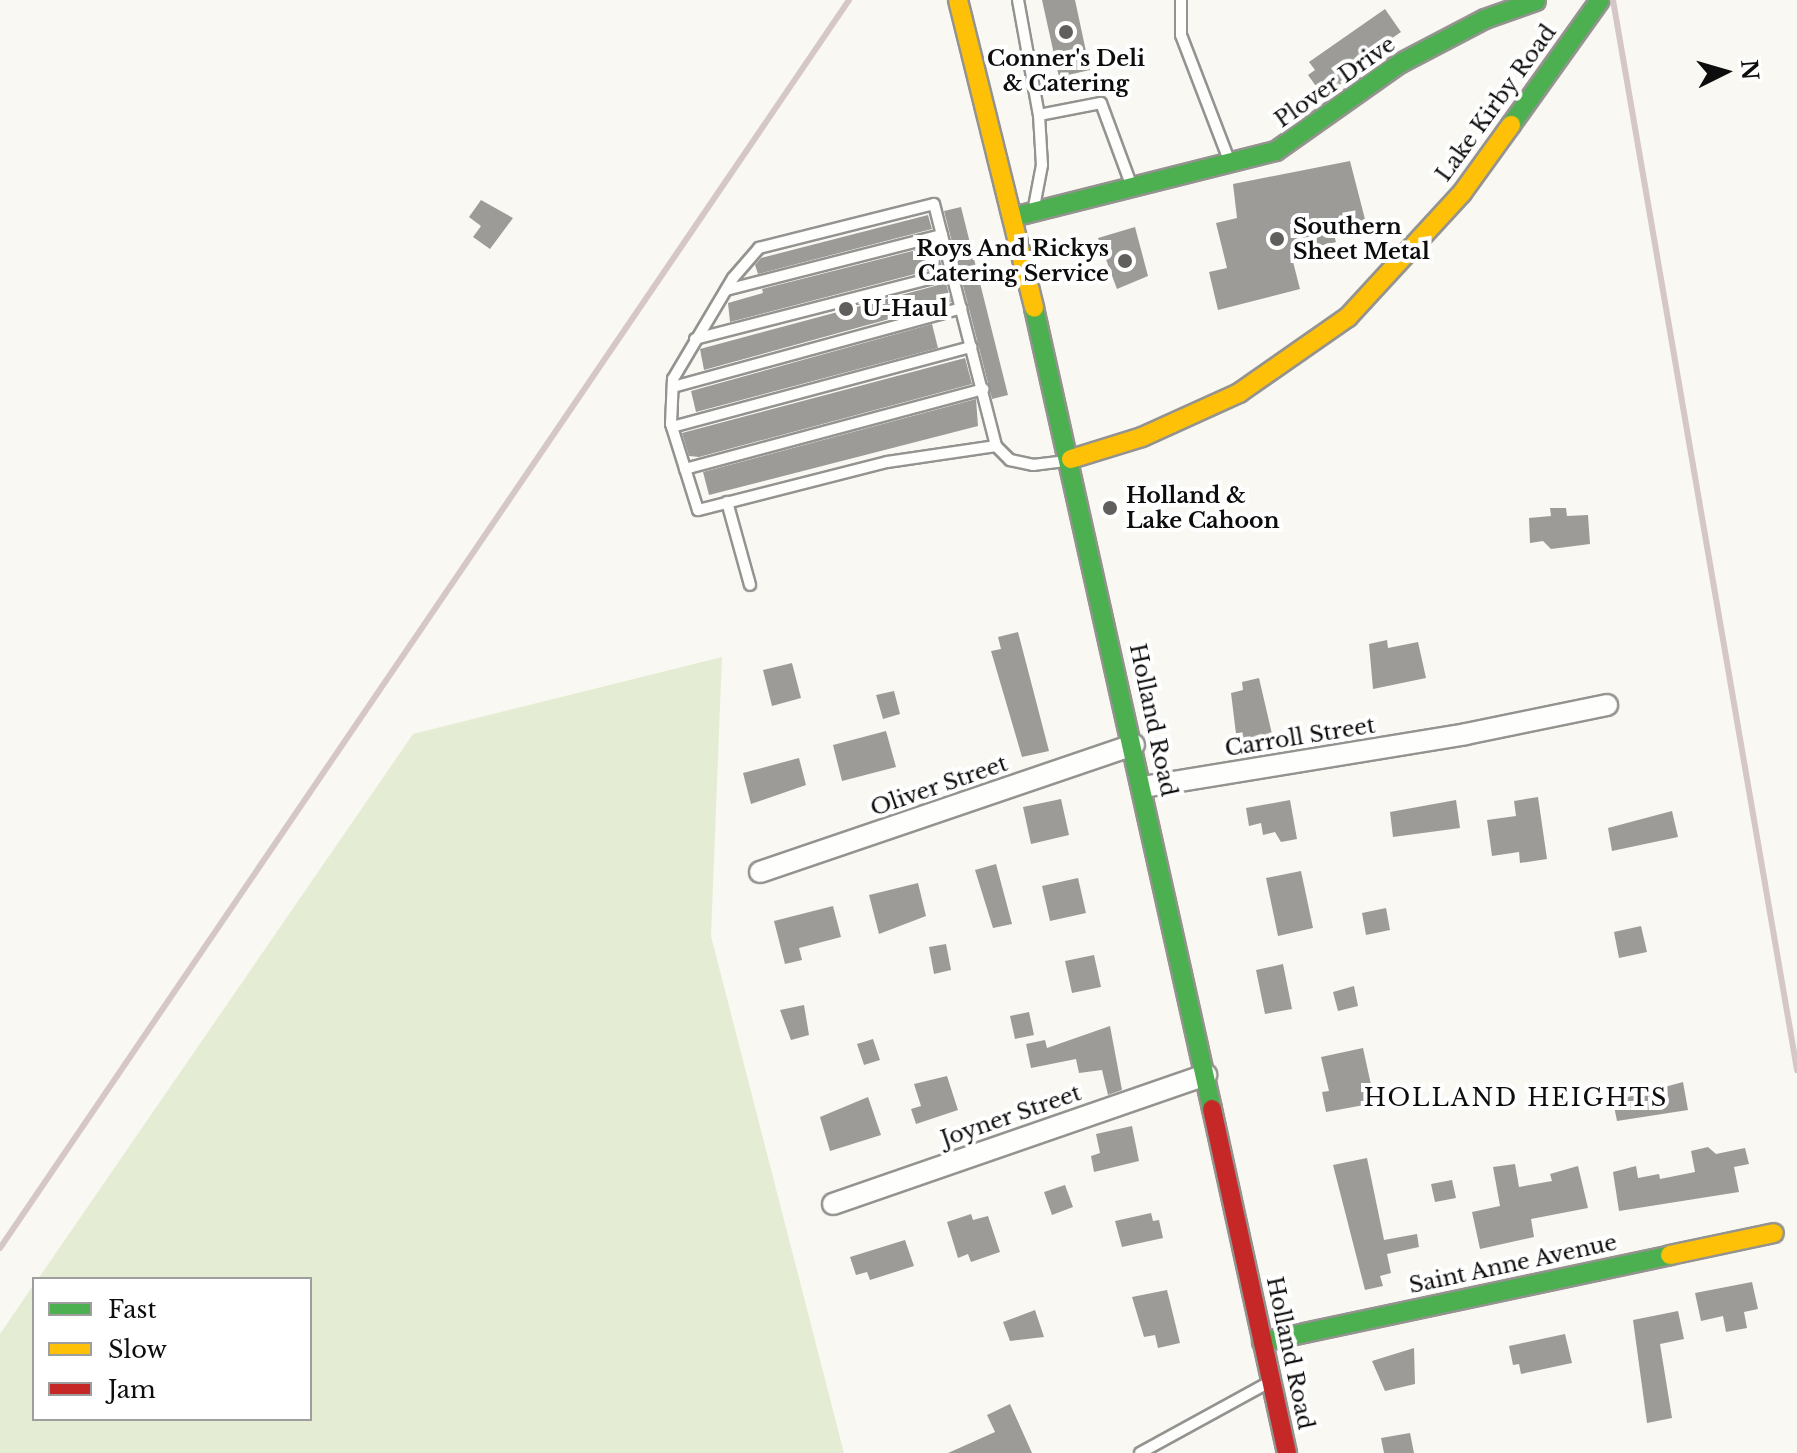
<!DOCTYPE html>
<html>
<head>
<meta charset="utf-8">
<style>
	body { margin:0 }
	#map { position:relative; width:1797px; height:1453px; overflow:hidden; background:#faf8f2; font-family:"Libre Baskerville",serif }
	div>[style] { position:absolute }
	.green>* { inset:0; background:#e4edd4 }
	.building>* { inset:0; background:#9d9b98 }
	.roads { filter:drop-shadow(2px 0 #949390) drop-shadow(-2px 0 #949390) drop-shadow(0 2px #949390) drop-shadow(0 -2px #949390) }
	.lane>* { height:10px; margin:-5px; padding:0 5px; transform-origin:5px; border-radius:5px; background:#fefefd }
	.street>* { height:20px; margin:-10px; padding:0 10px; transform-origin:10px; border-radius:10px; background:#fefefd }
	.fast>* { height:18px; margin:-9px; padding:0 9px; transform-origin:9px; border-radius:9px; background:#4caf50 }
	.slow>* { height:18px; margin:-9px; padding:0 9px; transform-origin:9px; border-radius:9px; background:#ffc107 }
	.jam>* { height:18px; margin:-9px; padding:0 9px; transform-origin:9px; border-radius:9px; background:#c62828 }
	.rail>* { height:6px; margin:-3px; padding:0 3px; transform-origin:3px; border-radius:3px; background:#d5c7c7 }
	.dots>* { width:22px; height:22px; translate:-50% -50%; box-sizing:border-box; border:4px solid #fff; border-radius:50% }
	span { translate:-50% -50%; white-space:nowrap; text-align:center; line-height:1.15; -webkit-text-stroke:8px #fff; paint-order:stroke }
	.poi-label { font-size:22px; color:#0d0d0d; font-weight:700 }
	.left { translate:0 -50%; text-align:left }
	.right { translate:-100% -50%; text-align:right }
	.street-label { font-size:22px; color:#0d0d0d }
	.neighbourhood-label { font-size:24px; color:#0d0d0d; letter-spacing:2px }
	.legend { position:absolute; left:32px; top:1277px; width:280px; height:144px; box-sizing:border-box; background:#fff; border:2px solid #9e9e9e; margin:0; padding:10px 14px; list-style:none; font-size:24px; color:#0d0d0d }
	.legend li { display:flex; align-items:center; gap:16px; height:40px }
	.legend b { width:40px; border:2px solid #9e9e9e }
	.north { position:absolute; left:1685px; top:32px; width:80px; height:80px; -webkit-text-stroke:6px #fff; paint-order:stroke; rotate:85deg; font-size:22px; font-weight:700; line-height:32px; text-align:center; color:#0d0d0d }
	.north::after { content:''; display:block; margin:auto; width:28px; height:36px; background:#0d0d0d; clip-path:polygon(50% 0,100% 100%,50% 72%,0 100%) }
</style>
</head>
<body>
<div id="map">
	<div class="green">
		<div style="clip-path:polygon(722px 657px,711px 936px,844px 1453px,0 1453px,0 1334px,34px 1284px,34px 1419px,310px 1419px,310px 1279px,38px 1279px,413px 734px)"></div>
	</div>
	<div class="building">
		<div style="clip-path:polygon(1042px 0,1075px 0,1090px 70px,1059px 77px)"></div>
		<div style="clip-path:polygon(1385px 9px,1401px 32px,1343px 72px,1348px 79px,1323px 96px,1308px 75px,1315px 70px,1309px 62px)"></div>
		<div style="clip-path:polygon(1350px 161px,1367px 227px,1334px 235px,1336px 242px,1291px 254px,1300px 289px,1218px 310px,1209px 272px,1227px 268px,1216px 223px,1237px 218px,1233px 184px)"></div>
		<div style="clip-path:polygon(481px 200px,513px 218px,490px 249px,473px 237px,481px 226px,469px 217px)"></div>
		<div style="clip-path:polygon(961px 207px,1008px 395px,992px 399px,944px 211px)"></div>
		<div style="clip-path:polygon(928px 215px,932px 229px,758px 274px,755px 265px,761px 258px)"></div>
		<div style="clip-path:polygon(1135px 227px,1148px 276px,1117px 289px,1098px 238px)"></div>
		<div style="clip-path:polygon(936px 245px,942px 267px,730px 322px,728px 303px,763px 293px,762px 289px)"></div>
		<div style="clip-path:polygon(946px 283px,951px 302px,704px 370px,700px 349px)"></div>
		<div style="clip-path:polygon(932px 324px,938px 348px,696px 412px,691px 391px)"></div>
		<div style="clip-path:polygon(965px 358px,972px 384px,699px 457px,689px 456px,682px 433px)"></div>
		<div style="clip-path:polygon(976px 399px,978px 426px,709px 495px,703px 472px)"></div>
		<div style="clip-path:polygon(1550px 508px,1566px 508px,1567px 516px,1588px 515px,1590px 544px,1551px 549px,1543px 541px,1530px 543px,1529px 518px,1551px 516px)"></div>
		<div style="clip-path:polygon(1018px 632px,1049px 751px,1022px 757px,991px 651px,1001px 649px,998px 637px)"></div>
		<div style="clip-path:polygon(1387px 640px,1388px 648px,1418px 642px,1426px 678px,1373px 689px,1369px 644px)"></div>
		<div style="clip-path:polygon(792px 663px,801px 698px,772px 706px,763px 670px)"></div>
		<div style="clip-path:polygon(1259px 678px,1272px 734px,1237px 742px,1231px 693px,1243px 690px,1242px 682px)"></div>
		<div style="clip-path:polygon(894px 691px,900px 714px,883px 719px,876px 695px)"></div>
		<div style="clip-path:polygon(886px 731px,896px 767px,842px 781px,833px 745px)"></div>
		<div style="clip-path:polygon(799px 758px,806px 785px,751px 804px,743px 773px)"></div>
		<div style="clip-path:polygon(1538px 797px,1547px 859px,1520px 863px,1519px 852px,1492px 856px,1487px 820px,1516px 816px,1514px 801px)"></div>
		<div style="clip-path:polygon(1061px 799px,1069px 835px,1031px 844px,1023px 807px)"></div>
		<div style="clip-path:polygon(1290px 800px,1297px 839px,1281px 842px,1275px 832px,1263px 835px,1261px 823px,1249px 826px,1246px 808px)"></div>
		<div style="clip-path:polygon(1456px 800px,1460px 828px,1393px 837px,1390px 812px)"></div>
		<div style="clip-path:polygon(1672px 811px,1678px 837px,1612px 851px,1608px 828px)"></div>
		<div style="clip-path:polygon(996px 864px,1012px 924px,993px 928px,975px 870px)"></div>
		<div style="clip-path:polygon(1301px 871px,1313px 928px,1278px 936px,1266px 878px)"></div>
		<div style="clip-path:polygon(1078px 878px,1086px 913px,1050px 921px,1042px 886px)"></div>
		<div style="clip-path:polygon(918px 883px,926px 916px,879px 934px,869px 895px)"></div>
		<div style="clip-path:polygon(833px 906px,841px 937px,799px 948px,802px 960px,785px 964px,774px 921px)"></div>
		<div style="clip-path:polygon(1386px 908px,1390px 930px,1366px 935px,1362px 913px)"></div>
		<div style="clip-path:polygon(1641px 926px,1647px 952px,1619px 958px,1614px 932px)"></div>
		<div style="clip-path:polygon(946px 944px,951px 970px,934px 974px,929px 947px)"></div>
		<div style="clip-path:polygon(1094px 955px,1101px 987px,1072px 993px,1065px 961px)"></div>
		<div style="clip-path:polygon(1283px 964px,1292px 1009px,1265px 1014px,1256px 970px)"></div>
		<div style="clip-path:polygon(1354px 986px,1358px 1006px,1338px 1011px,1333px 992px)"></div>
		<div style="clip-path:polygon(804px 1005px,809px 1035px,791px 1040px,780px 1010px)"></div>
		<div style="clip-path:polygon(1029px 1012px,1034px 1035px,1015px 1039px,1010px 1016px)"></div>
		<div style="clip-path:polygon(1110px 1026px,1122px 1090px,1108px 1095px,1102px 1070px,1079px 1073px,1076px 1059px,1031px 1068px,1026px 1044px,1045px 1040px,1047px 1048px)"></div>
		<div style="clip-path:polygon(873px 1039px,880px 1060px,864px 1065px,857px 1044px)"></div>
		<div style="clip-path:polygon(1363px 1048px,1375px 1103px,1326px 1112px,1322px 1092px,1329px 1091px,1321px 1057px)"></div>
		<div style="clip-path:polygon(947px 1076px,958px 1110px,916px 1124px,911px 1109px,921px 1106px,914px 1084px)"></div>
		<div style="clip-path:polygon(1683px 1082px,1688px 1110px,1617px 1121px,1613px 1101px)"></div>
		<div style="clip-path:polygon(868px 1097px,881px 1135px,830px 1151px,820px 1117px)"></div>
		<div style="clip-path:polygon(1132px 1126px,1139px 1161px,1094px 1172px,1091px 1156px,1100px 1153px,1096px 1134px)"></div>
		<div style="clip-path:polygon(1708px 1147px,1716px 1154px,1745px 1148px,1749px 1164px,1734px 1167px,1739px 1192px,1619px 1211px,1613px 1172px,1636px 1166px,1638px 1178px,1659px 1174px,1660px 1179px,1695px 1172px,1691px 1151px)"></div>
		<div style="clip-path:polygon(1367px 1158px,1384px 1240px,1417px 1234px,1419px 1247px,1387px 1254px,1391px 1273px,1380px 1276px,1383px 1286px,1365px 1290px,1333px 1165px)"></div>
		<div style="clip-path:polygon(1515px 1164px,1519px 1187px,1552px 1181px,1550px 1174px,1578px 1166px,1588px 1208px,1531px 1219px,1534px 1237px,1480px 1249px,1472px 1212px,1500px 1206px,1493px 1167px)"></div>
		<div style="clip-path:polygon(1452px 1180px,1456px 1198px,1435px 1202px,1431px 1184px)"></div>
		<div style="clip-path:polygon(1065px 1185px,1073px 1207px,1052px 1215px,1044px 1192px)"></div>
		<div style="clip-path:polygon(1151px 1213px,1153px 1221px,1159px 1220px,1163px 1238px,1122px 1247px,1115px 1221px)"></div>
		<div style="clip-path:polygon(971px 1214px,973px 1220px,988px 1216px,1000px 1252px,971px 1262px,968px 1254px,958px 1258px,947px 1222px)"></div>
		<div style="clip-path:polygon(905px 1240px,914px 1266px,870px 1280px,867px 1272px,856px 1275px,850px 1257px)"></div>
		<div style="clip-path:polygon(1752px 1282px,1758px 1309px,1744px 1312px,1747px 1328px,1726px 1332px,1723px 1316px,1701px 1321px,1695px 1293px)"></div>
		<div style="clip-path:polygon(1167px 1290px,1180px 1343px,1158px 1348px,1155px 1335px,1144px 1337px,1132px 1297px)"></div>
		<div style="clip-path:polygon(1035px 1310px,1044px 1337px,1010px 1341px,1003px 1322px)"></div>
		<div style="clip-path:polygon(1678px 1311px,1684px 1339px,1660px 1344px,1672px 1418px,1647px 1423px,1633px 1320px)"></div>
		<div style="clip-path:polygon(1565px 1334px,1572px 1363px,1521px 1374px,1519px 1364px,1513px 1365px,1509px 1346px)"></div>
		<div style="clip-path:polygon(1414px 1348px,1415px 1384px,1385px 1391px,1372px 1361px)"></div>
		<div style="clip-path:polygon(1010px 1404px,1032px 1453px,948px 1453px,995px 1432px,987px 1415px)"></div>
		<div style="clip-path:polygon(1410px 1433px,1414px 1453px,1384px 1453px,1381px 1438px)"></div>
	</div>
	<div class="roads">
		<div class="lane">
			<div style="left:1018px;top:0;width:117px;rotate:79.7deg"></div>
			<div style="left:1039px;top:115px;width:50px;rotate:86.6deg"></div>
			<div style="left:1042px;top:165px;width:43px;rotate:100.8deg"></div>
			<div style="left:1181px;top:0;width:35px;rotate:90deg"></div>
			<div style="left:1181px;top:35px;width:134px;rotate:69deg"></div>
			<div style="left:1039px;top:115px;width:63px;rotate:-11deg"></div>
			<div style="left:1101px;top:103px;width:86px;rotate:69.7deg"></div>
			<div style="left:726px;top:290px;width:223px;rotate:-14.3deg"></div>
			<div style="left:695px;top:339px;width:265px;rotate:-14.4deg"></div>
			<div style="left:673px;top:387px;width:299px;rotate:-15.3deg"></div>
			<div style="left:672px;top:427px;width:310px;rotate:-15deg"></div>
			<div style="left:996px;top:446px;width:110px;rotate:171.6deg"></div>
			<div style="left:887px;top:462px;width:195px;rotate:165.7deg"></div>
			<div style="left:698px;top:510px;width:90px;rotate:-107.4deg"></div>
			<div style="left:671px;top:424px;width:45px;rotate:-87.5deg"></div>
			<div style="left:673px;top:379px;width:117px;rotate:-59.3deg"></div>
			<div style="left:733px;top:278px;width:40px;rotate:-49deg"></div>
			<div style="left:759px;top:248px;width:180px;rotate:-14.1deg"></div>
			<div style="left:934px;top:204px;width:250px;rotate:75.6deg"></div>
			<div style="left:996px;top:446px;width:20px;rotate:45deg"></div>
			<div style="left:1010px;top:460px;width:24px;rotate:12deg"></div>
			<div style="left:1033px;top:465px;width:32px;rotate:-7deg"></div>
			<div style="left:685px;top:469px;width:309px;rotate:-15deg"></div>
			<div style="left:727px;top:502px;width:86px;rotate:74.5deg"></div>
			<div style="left:1140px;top:1453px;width:144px;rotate:-28.7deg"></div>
		</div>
		<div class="street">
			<div style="left:1143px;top:787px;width:327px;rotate:-9.3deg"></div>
			<div style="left:1466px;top:734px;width:144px;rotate:-11.6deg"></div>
			<div style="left:760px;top:872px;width:395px;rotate:-18.8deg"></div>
			<div style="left:833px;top:1204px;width:395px;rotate:-19.1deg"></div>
		</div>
		<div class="fast">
			<div style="left:1511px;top:125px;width:153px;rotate:-54.5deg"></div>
			<div style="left:1013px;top:217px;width:271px;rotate:-14.1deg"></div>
			<div style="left:1276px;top:151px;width:151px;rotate:-35.3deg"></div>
			<div style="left:1399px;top:64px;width:97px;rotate:-27.6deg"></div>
			<div style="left:1485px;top:19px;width:54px;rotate:-19.4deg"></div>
			<div style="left:1034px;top:308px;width:821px;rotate:77.47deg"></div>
			<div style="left:1262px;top:1342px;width:417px;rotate:-12deg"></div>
		</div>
		<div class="slow">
			<div style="left:958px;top:0;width:317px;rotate:76.1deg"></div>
			<div style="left:1071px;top:459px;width:74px;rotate:-17.2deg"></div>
			<div style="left:1142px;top:437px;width:107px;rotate:-24.4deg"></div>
			<div style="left:1239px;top:393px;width:133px;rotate:-34.9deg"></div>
			<div style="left:1348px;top:317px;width:168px;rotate:-47.4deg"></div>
			<div style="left:1462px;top:193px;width:84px;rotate:-54.2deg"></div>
			<div style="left:1670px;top:1255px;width:106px;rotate:-11.9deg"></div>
		</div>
		<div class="jam">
			<div style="left:1212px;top:1109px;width:352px;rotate:77.7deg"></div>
		</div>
	</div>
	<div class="rail">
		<div style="left:1613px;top:0;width:1086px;rotate:80.24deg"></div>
		<div style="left:0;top:1248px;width:1509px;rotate:-55.77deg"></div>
	</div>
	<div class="dots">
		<div style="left:1066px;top:32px;background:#605f5d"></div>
		<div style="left:1277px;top:239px;background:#605f5d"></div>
		<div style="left:1125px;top:261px;background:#605f5d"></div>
		<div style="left:846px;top:309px;background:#605f5d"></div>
		<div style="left:1110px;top:508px;background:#605f5d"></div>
	</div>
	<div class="poi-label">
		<span style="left:1066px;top:71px">Conner's Deli<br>&amp; Catering</span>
		<span class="left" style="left:1293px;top:239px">Southern<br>Sheet Metal</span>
		<span class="right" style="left:1109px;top:261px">Roys And Rickys<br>Catering Service</span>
		<span class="left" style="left:862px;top:309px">U-Haul</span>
		<span class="left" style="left:1126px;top:508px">Holland &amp;<br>Lake Cahoon</span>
	</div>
	<div class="street-label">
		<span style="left:1335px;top:82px;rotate:-35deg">Plover Drive</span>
		<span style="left:1496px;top:103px;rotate:-54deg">Lake Kirby Road</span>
		<span style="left:1153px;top:720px;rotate:78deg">Holland Road</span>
		<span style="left:1300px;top:737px;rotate:-9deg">Carroll Street</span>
		<span style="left:939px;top:786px;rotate:-19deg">Oliver Street</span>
		<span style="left:1011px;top:1116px;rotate:-19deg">Joyner Street</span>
		<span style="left:1513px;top:1264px;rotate:-12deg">Saint Anne Avenue</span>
		<span style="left:1290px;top:1353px;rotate:78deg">Holland Road</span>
	</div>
	<div class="neighbourhood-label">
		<span style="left:1516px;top:1098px">HOLLAND HEIGHTS</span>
	</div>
	<ul class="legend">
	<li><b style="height:10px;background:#4caf50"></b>Fast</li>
	<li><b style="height:10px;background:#ffc107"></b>Slow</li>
	<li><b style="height:10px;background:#c62828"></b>Jam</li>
	</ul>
	<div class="north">N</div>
</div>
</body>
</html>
